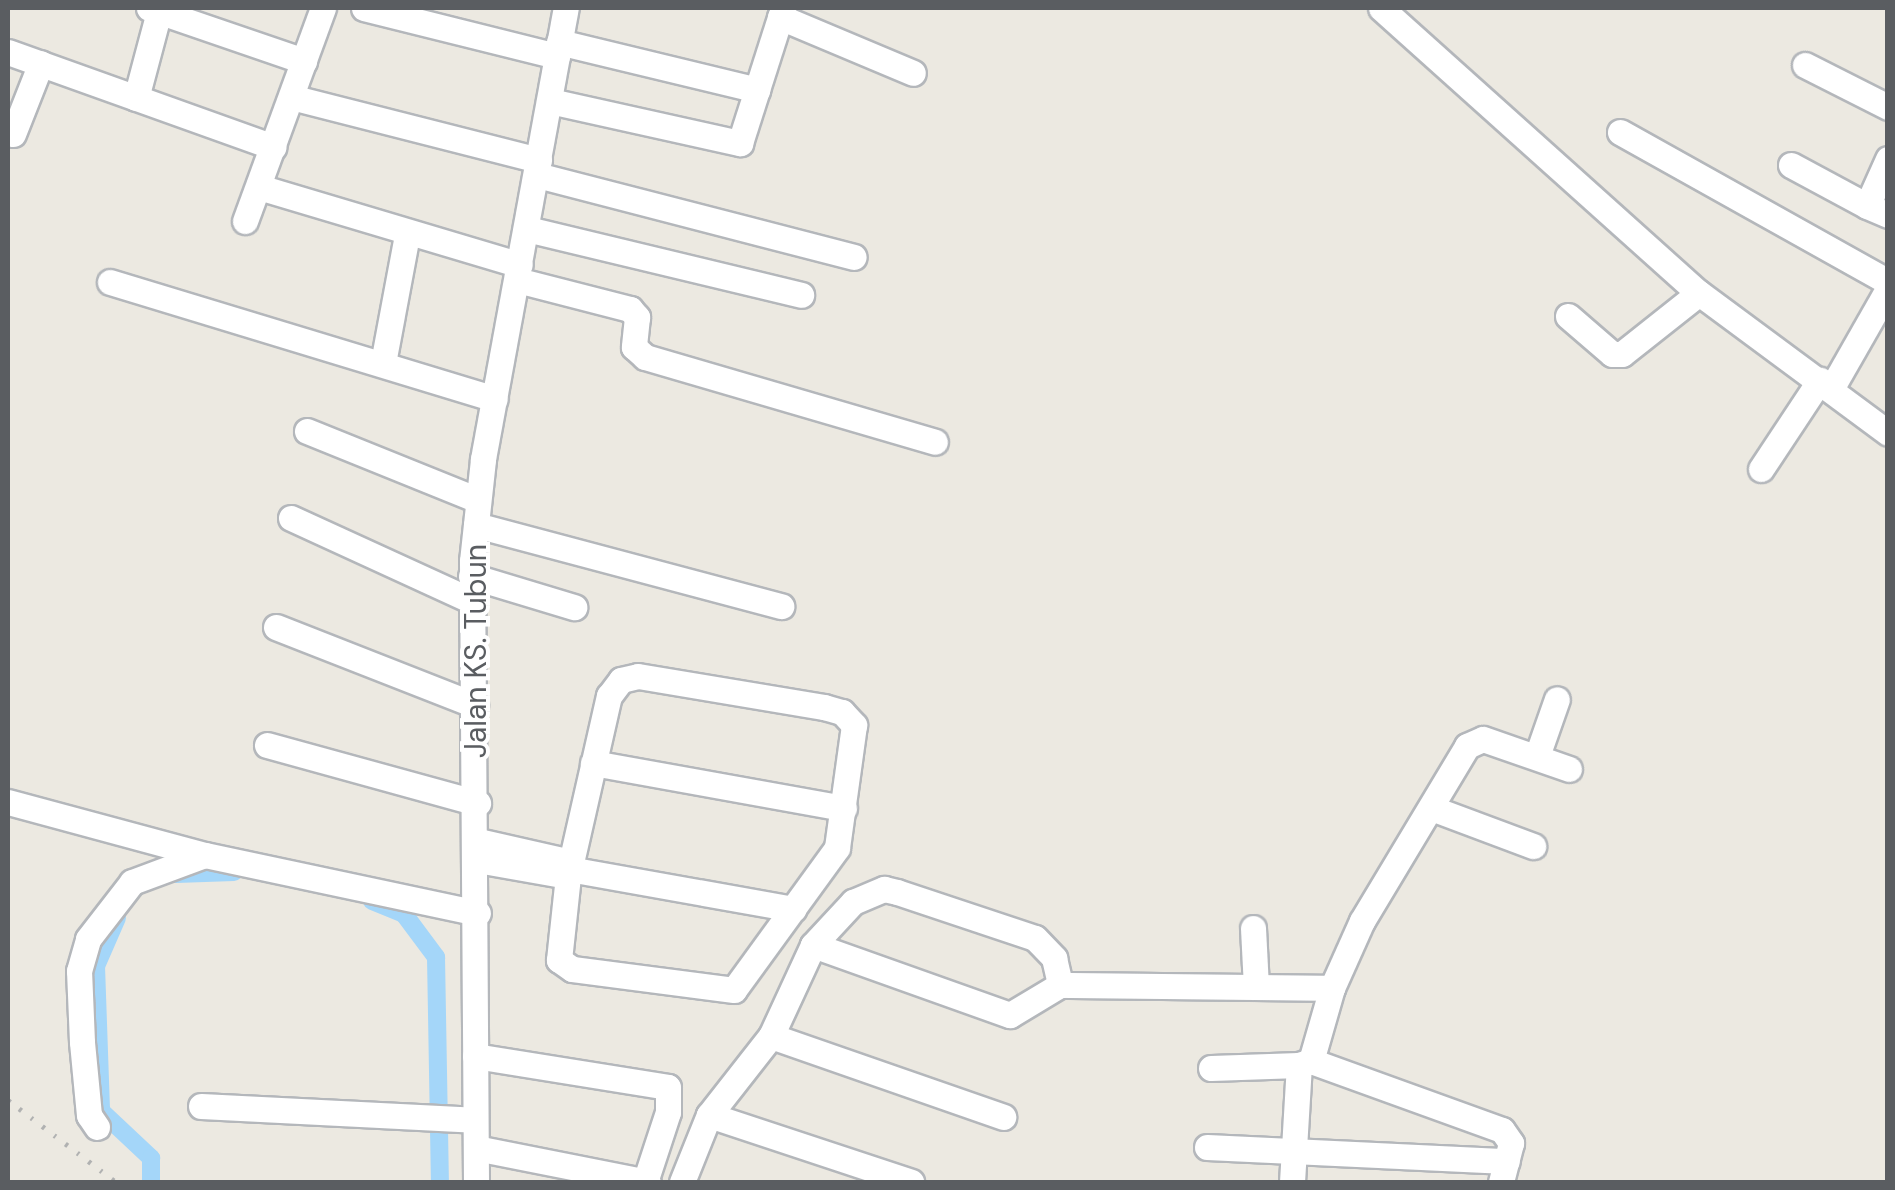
<!DOCTYPE html>
<html>
<head>
<meta charset="utf-8">
<style>
	body { margin:0 }
	#map { position:relative; width:1895px; height:1190px; overflow:hidden; background:#ece9e1; font-family:"DM Sans",sans-serif }
	div>[style] { position:absolute }
	.canal>* { height:18px; margin:-9px; padding:0 9px; transform-origin:9px; border-radius:9px; background:#a4d6f9 }
	.roads { filter:drop-shadow(2px 0 #b4b7bb) drop-shadow(-2px 0 #b4b7bb) drop-shadow(0 2px #b4b7bb) drop-shadow(0 -2px #b4b7bb) }
	.minor>* { height:25px; margin:-12.5px; padding:0 12.5px; transform-origin:12.5px; border-radius:12.5px; background:#fff }
	.rail>* { height:5px; margin-top:-2.5px; transform-origin:0; background:repeating-linear-gradient(90deg,#b0b1b1 0 2.5px,transparent 0 14.5px) }
	span { translate:-50% -50%; white-space:nowrap; text-align:center; line-height:1.15; -webkit-text-stroke:8px #fff; paint-order:stroke }
	.street-label { font-size:30px; color:#5a5d61 }
	.frame { position:absolute; inset:0; border:10px solid #5a5d61; pointer-events:none }
</style>
</head>
<body>
<div id="map">
	<div class="canal">
		<div style="left:176px;top:874px;width:58px;rotate:-2deg"></div>
		<div style="left:372px;top:901px;width:35px;rotate:22deg"></div>
		<div style="left:404px;top:914px;width:54px;rotate:53.3deg"></div>
		<div style="left:436px;top:957px;width:225px;rotate:89deg"></div>
		<div style="left:117px;top:918px;width:52px;rotate:113.6deg"></div>
		<div style="left:96px;top:966px;width:145px;rotate:88deg"></div>
		<div style="left:101px;top:1111px;width:69px;rotate:43.2deg"></div>
		<div style="left:151px;top:1158px;width:24px;rotate:90deg"></div>
	</div>
	<div class="roads">
		<div class="minor">
			<div style="left:149px;top:8px;width:164px;rotate:18.9deg"></div>
			<div style="left:364px;top:8px;width:199px;rotate:14deg"></div>
			<div style="left:1381px;top:8px;width:427px;rotate:41.9deg"></div>
			<div style="left:1699px;top:293px;width:235px;rotate:36.5deg"></div>
			<div style="left:780px;top:17px;width:144px;rotate:22.8deg"></div>
			<div style="left:559px;top:42px;width:204px;rotate:13.6deg"></div>
			<div style="left:8px;top:52px;width:282px;rotate:19.7deg"></div>
			<div style="left:1805px;top:65px;width:93px;rotate:26.8deg"></div>
			<div style="left:291px;top:97px;width:256px;rotate:14.3deg"></div>
			<div style="left:136px;top:98px;width:93px;rotate:-75.1deg"></div>
			<div style="left:550px;top:101px;width:195px;rotate:12.5deg"></div>
			<div style="left:740px;top:143px;width:142px;rotate:-72.3deg"></div>
			<div style="left:1620px;top:132px;width:307px;rotate:29.2deg"></div>
			<div style="left:13px;top:134px;width:76px;rotate:-68.5deg"></div>
			<div style="left:1888px;top:159px;width:51px;rotate:114.1deg"></div>
			<div style="left:1867px;top:206px;width:23px;rotate:23deg"></div>
			<div style="left:1791px;top:165px;width:86px;rotate:28.3deg"></div>
			<div style="left:537px;top:175px;width:327px;rotate:14.5deg"></div>
			<div style="left:259px;top:187px;width:272px;rotate:16.6deg"></div>
			<div style="left:245px;top:221px;width:227px;rotate:-69.9deg"></div>
			<div style="left:527px;top:229px;width:282px;rotate:13.5deg"></div>
			<div style="left:517px;top:280px;width:117px;rotate:14.4deg"></div>
			<div style="left:630px;top:309px;width:11px;rotate:49deg"></div>
			<div style="left:637px;top:317px;width:30px;rotate:96deg"></div>
			<div style="left:634px;top:347px;width:15px;rotate:42deg"></div>
			<div style="left:645px;top:357px;width:302px;rotate:16.3deg"></div>
			<div style="left:110px;top:282px;width:402px;rotate:16.9deg"></div>
			<div style="left:1568px;top:316px;width:58px;rotate:40.8deg"></div>
			<div style="left:1612px;top:354px;width:10px"></div>
			<div style="left:1622px;top:354px;width:98px;rotate:-38.4deg"></div>
			<div style="left:383px;top:363px;width:130px;rotate:-79.4deg"></div>
			<div style="left:1831px;top:389px;width:115px;rotate:-60.3deg"></div>
			<div style="left:307px;top:431px;width:184px;rotate:22deg"></div>
			<div style="left:1761px;top:469px;width:107px;rotate:-56.5deg"></div>
			<div style="left:291px;top:518px;width:199px;rotate:24.6deg"></div>
			<div style="left:476px;top:525px;width:316px;rotate:14.9deg"></div>
			<div style="left:471px;top:576px;width:108px;rotate:16.8deg"></div>
			<div style="left:276px;top:627px;width:214px;rotate:21.4deg"></div>
			<div style="left:638px;top:676px;width:189px;rotate:9.5deg"></div>
			<div style="left:824px;top:707px;width:19px;rotate:16deg"></div>
			<div style="left:842px;top:712px;width:18px;rotate:47deg"></div>
			<div style="left:854px;top:725px;width:124px;rotate:97.9deg"></div>
			<div style="left:837px;top:848px;width:175px;rotate:126deg"></div>
			<div style="left:734px;top:990px;width:163px;rotate:-172.6deg"></div>
			<div style="left:572px;top:969px;width:16px;rotate:-145deg"></div>
			<div style="left:559px;top:960px;width:84px;rotate:-83.9deg"></div>
			<div style="left:568px;top:876px;width:185px;rotate:-77.2deg"></div>
			<div style="left:609px;top:696px;width:20px;rotate:-53deg"></div>
			<div style="left:621px;top:680px;width:17px;rotate:-13deg"></div>
			<div style="left:267px;top:745px;width:219px;rotate:15.4deg"></div>
			<div style="left:1537px;top:756px;width:60px;rotate:-70.7deg"></div>
			<div style="left:593px;top:763px;width:255px;rotate:10.2deg"></div>
			<div style="left:8px;top:802px;width:204px;rotate:15.1deg"></div>
			<div style="left:205px;top:855px;width:279px;rotate:12deg"></div>
			<div style="left:1434px;top:809px;width:106px;rotate:20.5deg"></div>
			<div style="left:478px;top:841px;width:95px;rotate:12.7deg"></div>
			<div style="left:477px;top:860px;width:92px;rotate:10deg"></div>
			<div style="left:569px;top:869px;width:228px;rotate:10.1deg"></div>
			<div style="left:1253px;top:928px;width:59px;rotate:87.1deg"></div>
			<div style="left:813px;top:945px;width:209px;rotate:19.6deg"></div>
			<div style="left:1010px;top:1015px;width:58px;rotate:-31deg"></div>
			<div style="left:1060px;top:985px;width:272px;rotate:0.6deg"></div>
			<div style="left:771px;top:1036px;width:246px;rotate:19.2deg"></div>
			<div style="left:475px;top:1056px;width:195px;rotate:9.1deg"></div>
			<div style="left:668px;top:1087px;width:25px;rotate:90deg"></div>
			<div style="left:668px;top:1112px;width:74px;rotate:108.2deg"></div>
			<div style="left:1311px;top:1061px;width:203px;rotate:19.9deg"></div>
			<div style="left:1502px;top:1130px;width:16px;rotate:55deg"></div>
			<div style="left:1511px;top:1143px;width:40px;rotate:104.4deg"></div>
			<div style="left:1211px;top:1068px;width:88px;rotate:-2deg"></div>
			<div style="left:201px;top:1106px;width:273px;rotate:2.9deg"></div>
			<div style="left:709px;top:1115px;width:213px;rotate:18.3deg"></div>
			<div style="left:97px;top:1127px;width:14px;rotate:-124deg"></div>
			<div style="left:89px;top:1115px;width:73px;rotate:-95.5deg"></div>
			<div style="left:82px;top:1042px;width:71px;rotate:-92.4deg"></div>
			<div style="left:79px;top:971px;width:33px;rotate:-74deg"></div>
			<div style="left:88px;top:939px;width:72px;rotate:-52.3deg"></div>
			<div style="left:132px;top:882px;width:75px;rotate:-20.4deg"></div>
			<div style="left:1207px;top:1147px;width:300px;rotate:2.7deg"></div>
			<div style="left:476px;top:1148px;width:175px;rotate:11.2deg"></div>
			<div style="left:476px;top:1182px;width:621px;rotate:-90.37deg"></div>
			<div style="left:472px;top:561px;width:103px;rotate:-83.8deg"></div>
			<div style="left:483px;top:459px;width:459px;rotate:-79.6deg"></div>
			<div style="left:682px;top:1182px;width:72px;rotate:-68.1deg"></div>
			<div style="left:709px;top:1115px;width:100px;rotate:-51.9deg"></div>
			<div style="left:771px;top:1036px;width:100px;rotate:-65.2deg"></div>
			<div style="left:813px;top:945px;width:59px;rotate:-47.1deg"></div>
			<div style="left:853px;top:902px;width:34px;rotate:-23deg"></div>
			<div style="left:884px;top:889px;width:13px;rotate:13deg"></div>
			<div style="left:897px;top:892px;width:145px;rotate:18.4deg"></div>
			<div style="left:1035px;top:938px;width:28px;rotate:46deg"></div>
			<div style="left:1054px;top:958px;width:28px;rotate:77deg"></div>
			<div style="left:1292px;top:1182px;width:117px;rotate:-86.6deg"></div>
			<div style="left:1299px;top:1065px;width:13px;rotate:-18deg"></div>
			<div style="left:1311px;top:1061px;width:76px;rotate:-74deg"></div>
			<div style="left:1332px;top:988px;width:73px;rotate:-65.9deg"></div>
			<div style="left:1362px;top:921px;width:204px;rotate:-59deg"></div>
			<div style="left:1467px;top:746px;width:17px;rotate:-24deg"></div>
			<div style="left:1483px;top:739px;width:91px;rotate:19.2deg"></div>
		</div>
	</div>
	<div class="rail">
		<div style="left:8px;top:1100px;width:136px;rotate:37.2deg"></div>
	</div>
	<div class="street-label">
		<span style="left:476px;top:651px;rotate:-90deg">Jalan KS. Tubun</span>
	</div>
	<div class="frame"></div>
</div>
</body>
</html>
